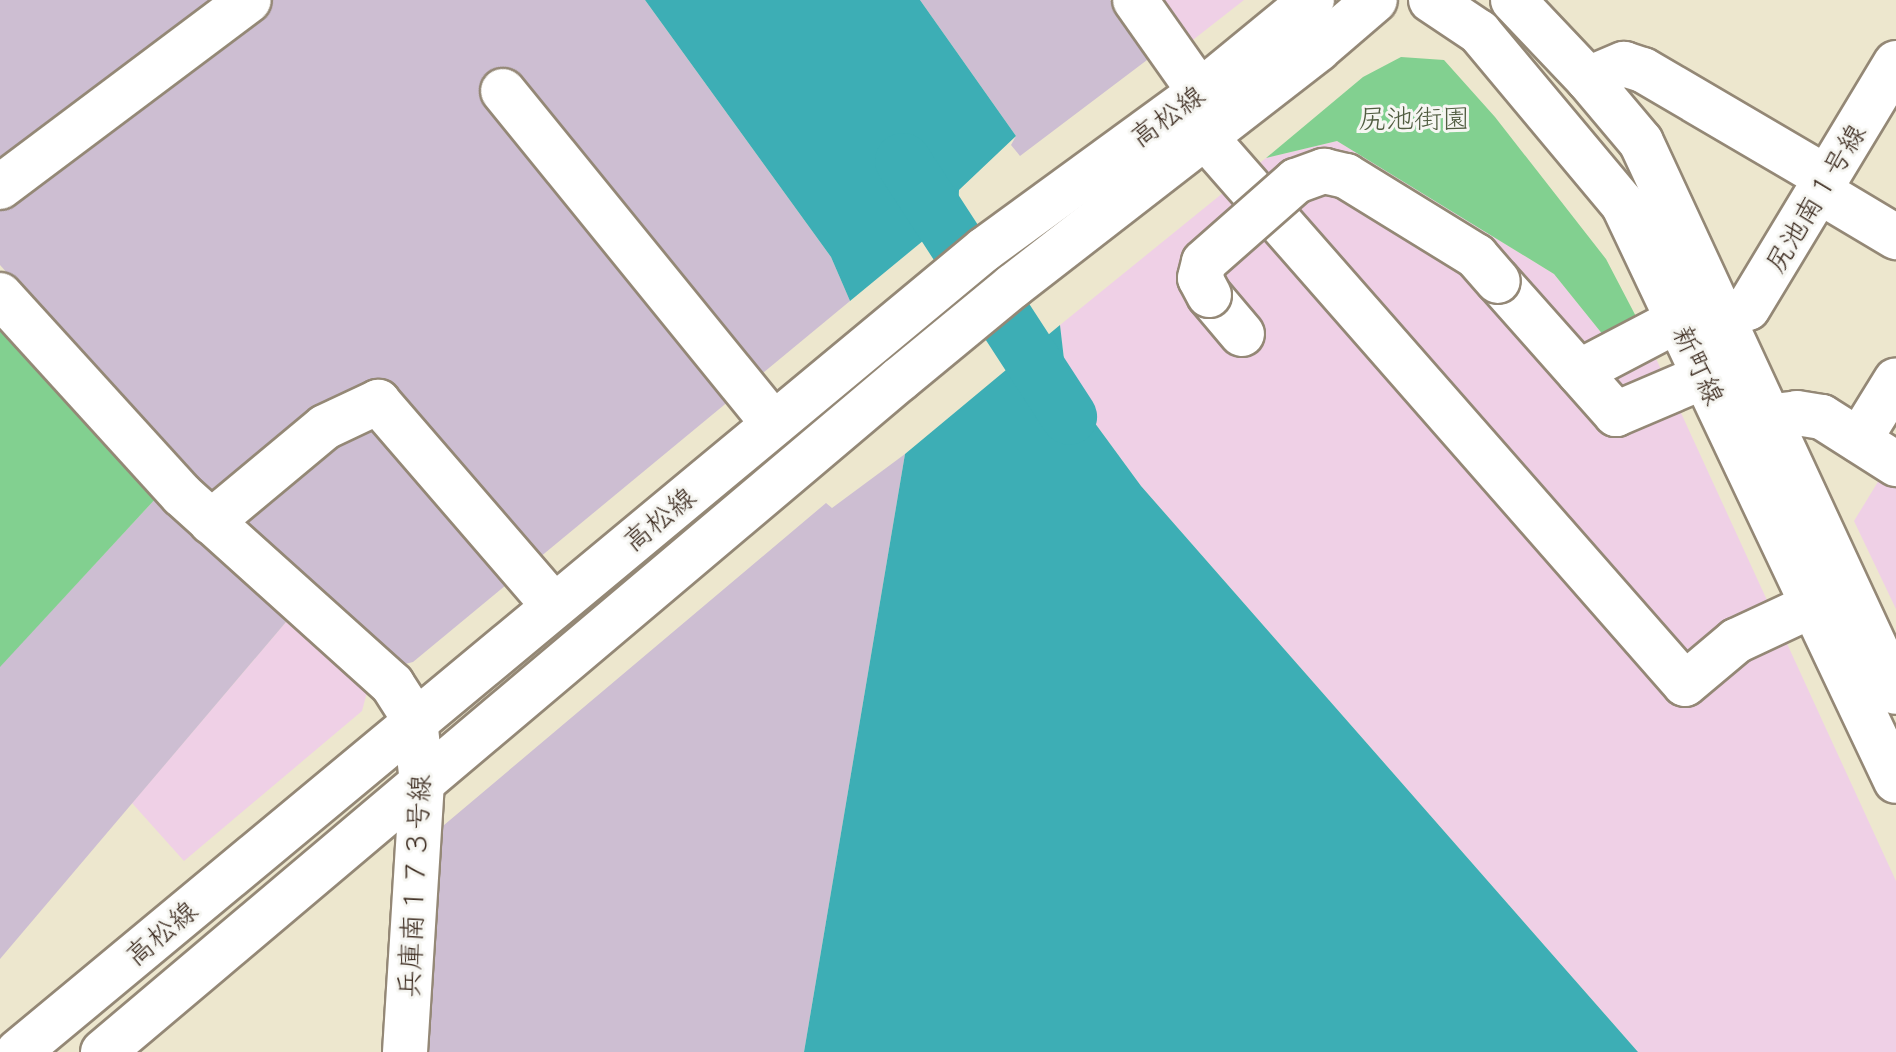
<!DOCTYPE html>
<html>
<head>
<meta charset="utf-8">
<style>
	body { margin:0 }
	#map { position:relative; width:1896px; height:1052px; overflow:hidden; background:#ede7ce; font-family:Delius,"Klee One",sans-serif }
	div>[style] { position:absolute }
	.built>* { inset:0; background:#efd0e6 }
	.industrial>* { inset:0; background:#cdbed2 }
	.green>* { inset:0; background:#82d090 }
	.water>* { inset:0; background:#3daeb5 }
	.river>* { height:56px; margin:-28px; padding:0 28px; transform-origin:28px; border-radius:28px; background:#3daeb5 }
	.roads { filter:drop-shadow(2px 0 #948876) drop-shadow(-2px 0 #948876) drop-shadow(0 2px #948876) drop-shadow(0 -2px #948876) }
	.minor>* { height:44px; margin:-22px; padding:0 22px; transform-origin:22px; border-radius:22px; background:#fff }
	.major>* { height:44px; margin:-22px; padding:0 22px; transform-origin:22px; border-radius:22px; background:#fff }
	.bridges { filter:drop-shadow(2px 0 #948876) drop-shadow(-2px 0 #948876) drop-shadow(0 2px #948876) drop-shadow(0 -2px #948876) }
	.minor-bridge>* { height:44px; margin:-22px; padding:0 22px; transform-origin:22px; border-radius:22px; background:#fff }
	span { translate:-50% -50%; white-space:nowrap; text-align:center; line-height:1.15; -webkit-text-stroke:6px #f6f6f2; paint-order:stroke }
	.street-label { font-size:28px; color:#3b2a1e }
	.park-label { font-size:28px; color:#505c40 }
</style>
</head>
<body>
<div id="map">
	<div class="built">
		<div style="clip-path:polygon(1156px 0,1244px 0,1189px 43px)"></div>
		<div style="clip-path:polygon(1337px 141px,1554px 274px,1612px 346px,1642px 328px,1896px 881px,1896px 1052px,1638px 1052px,1141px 486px,1067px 385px,1060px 325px,1266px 158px)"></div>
		<div style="clip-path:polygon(1884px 472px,1896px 479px,1896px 609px,1854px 521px)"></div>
		<div style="clip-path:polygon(286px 622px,367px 692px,362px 711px,184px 861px,132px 803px)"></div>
	</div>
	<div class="industrial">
		<div style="clip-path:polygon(0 0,645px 0,831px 257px,850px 301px,413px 662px,397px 666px,201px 492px,0 265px)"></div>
		<div style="clip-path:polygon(920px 0,1110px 0,1151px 57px,1020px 156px,1011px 145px,1016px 136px)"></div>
		<div style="clip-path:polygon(905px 454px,804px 1052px,419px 1052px,431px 836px,826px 503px,832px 508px)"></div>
		<div style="clip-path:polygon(158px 496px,286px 622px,0 959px,0 666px)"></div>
	</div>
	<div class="green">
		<div style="clip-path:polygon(1401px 57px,1444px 60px,1495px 117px,1606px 259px,1642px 328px,1612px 346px,1554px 274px,1337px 141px,1266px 158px,1363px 77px)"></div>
		<div style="clip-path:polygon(0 326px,158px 496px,0 667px)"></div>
	</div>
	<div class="water">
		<div style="clip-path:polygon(645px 0,920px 0,1016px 136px,959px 190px,958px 212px,850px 301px,831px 257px)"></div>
		<div style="clip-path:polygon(1060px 325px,1067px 385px,1141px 486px,1638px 1052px,804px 1052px,905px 454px)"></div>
	</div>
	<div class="river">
		<div style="left:903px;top:161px;width:305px;rotate:57deg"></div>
	</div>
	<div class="roads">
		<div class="minor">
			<div style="left:1135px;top:0;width:113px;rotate:54.8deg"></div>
			<div style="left:1431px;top:0;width:58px;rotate:33.7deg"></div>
			<div style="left:1479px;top:32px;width:224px;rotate:50.1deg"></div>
			<div style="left:1623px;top:204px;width:638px;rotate:64.68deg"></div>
			<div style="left:1513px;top:0;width:109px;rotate:46.5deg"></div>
			<div style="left:1588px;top:79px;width:82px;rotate:49.9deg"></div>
			<div style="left:1641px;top:142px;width:606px;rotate:65.13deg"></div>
			<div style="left:1588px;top:79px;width:39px;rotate:-23deg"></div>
			<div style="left:1624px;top:64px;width:20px;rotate:18deg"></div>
			<div style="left:1643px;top:70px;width:213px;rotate:30.4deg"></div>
			<div style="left:503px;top:91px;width:429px;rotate:50.9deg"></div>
			<div style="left:1206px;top:138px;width:726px;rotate:48.74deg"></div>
			<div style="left:1685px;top:684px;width:67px;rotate:-40.1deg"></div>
			<div style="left:1736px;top:641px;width:83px;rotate:-25deg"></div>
			<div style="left:0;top:187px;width:311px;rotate:-36.9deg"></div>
			<div style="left:1819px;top:191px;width:90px;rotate:30.9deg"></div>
			<div style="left:1498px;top:281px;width:178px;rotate:48.4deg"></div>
			<div style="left:1616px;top:414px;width:97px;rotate:-23.1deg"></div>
			<div style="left:0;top:295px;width:270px;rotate:47.7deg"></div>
			<div style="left:182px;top:495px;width:283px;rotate:42deg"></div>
			<div style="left:392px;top:684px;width:43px;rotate:57.4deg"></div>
			<div style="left:415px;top:720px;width:62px;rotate:83.6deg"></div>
			<div style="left:422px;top:782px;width:271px;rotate:93.6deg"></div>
			<div style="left:1209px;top:295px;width:51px;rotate:49.8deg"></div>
			<div style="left:1720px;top:317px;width:29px;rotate:-18deg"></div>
			<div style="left:1748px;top:308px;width:286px;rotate:-58.9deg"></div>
			<div style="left:1579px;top:372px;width:112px;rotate:-27.7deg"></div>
			<div style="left:1766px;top:417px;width:31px;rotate:-7deg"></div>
			<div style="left:1797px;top:413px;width:25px;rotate:9deg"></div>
			<div style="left:1822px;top:417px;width:88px;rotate:32.4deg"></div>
			<div style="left:1859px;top:440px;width:70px;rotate:-58.3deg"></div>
			<div style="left:211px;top:522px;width:148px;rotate:-39.8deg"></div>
			<div style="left:325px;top:427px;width:59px;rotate:-25.3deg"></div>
			<div style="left:378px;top:402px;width:269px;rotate:49.2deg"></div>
		</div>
		<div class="major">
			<div style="left:18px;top:1052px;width:1257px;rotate:-39.71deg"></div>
			<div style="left:985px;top:249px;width:266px;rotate:-36.1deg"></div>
			<div style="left:1200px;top:92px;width:145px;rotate:-39.4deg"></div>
			<div style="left:103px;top:1052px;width:1043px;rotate:-40.18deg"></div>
			<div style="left:900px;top:379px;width:146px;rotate:-39.5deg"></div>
			<div style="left:1013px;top:286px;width:386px;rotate:-37.8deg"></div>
			<div style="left:1318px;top:49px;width:75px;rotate:-40.7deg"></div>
		</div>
	</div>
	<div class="bridges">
		<div class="minor-bridge">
			<div style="left:1209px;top:295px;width:19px;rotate:-118deg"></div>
			<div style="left:1200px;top:278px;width:16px;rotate:-76deg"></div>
			<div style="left:1204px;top:262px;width:123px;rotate:-41.4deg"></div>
			<div style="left:1296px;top:181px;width:30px;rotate:-20deg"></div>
			<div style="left:1324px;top:171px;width:23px;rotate:13deg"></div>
			<div style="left:1346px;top:176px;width:153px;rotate:31.6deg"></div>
			<div style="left:1476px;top:256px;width:33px;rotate:49deg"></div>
		</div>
	</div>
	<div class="street-label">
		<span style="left:1167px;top:116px;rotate:-36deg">高松線</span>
		<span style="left:1815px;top:198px;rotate:-59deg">尻池南１号線</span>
		<span style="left:1699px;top:365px;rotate:65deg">新町線</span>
		<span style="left:659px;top:519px;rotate:-39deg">高松線</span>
		<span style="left:414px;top:886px;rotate:-87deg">兵庫南１７３号線</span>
		<span style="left:161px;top:933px;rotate:-40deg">高松線</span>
	</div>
	<div class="park-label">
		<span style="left:1414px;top:118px">尻池街園</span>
	</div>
</div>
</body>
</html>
